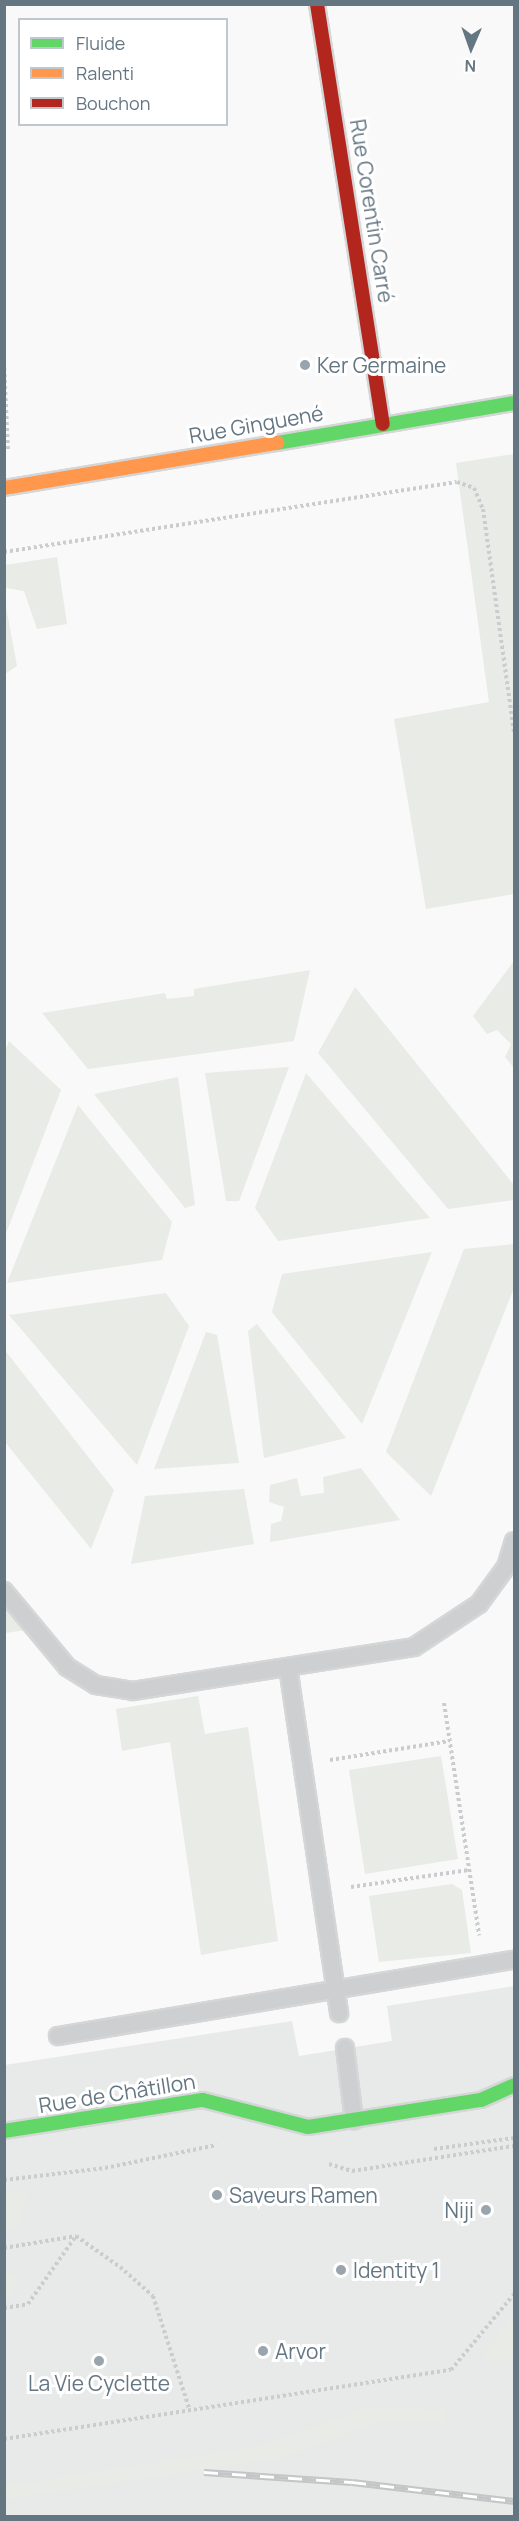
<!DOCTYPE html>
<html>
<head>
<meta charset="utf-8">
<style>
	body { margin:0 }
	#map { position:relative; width:519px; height:2521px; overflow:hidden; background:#f9f9f9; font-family:Manrope,sans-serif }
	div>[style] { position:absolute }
	.built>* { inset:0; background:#e8e9e9 }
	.green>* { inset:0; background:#e8ebe6 }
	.path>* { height:4px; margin-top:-2px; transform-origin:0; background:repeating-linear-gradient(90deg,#cbcccd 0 3px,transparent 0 6px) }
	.roads { filter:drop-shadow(2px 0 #d5d6d7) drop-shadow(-2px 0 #d5d6d7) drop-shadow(0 2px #d5d6d7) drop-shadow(0 -2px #d5d6d7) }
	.lane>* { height:16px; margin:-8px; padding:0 8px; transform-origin:8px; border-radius:8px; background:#cecfd0 }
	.fast>* { height:14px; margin:-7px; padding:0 7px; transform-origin:7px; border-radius:7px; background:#63d668 }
	.slow>* { height:14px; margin:-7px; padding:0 7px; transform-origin:7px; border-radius:7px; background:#ff974d }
	.jam>* { height:14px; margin:-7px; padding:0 7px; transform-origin:7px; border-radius:7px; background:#b3261e }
	.rail>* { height:7px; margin-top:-3.5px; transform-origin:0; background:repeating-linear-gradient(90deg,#fff 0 14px,#c3c5c6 0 28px); box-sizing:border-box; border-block:2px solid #c3c5c6 }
	.dots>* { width:16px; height:16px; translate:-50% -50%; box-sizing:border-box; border:3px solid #fff; border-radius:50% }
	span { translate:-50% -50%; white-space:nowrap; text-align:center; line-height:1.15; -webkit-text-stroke:6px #fff; paint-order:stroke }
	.street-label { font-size:21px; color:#657683 }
	.poi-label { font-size:21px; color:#657683 }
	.left { translate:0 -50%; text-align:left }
	.right { translate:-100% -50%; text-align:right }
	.frame { position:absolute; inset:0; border:6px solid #657683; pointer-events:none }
	.legend { position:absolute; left:18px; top:18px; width:210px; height:108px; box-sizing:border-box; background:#fff; border:2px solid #c1c8cd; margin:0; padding:8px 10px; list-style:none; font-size:18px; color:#657683 }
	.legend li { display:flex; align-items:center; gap:12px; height:30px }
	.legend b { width:30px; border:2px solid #c1c8cd }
	.north { position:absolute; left:441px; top:18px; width:60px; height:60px; -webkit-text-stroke:4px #fff; paint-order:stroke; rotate:182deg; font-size:16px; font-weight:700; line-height:24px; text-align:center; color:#657683 }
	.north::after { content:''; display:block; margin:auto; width:21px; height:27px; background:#657683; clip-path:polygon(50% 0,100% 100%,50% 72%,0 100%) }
</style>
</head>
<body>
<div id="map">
	<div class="built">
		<div style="clip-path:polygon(514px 1986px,514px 2516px,5px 2516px,5px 2065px,292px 2021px,299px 2056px,392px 2041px,387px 2006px)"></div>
	</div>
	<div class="green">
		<div style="clip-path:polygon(514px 454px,514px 894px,426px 909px,394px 719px,489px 702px,456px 463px)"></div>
		<div style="clip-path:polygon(57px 557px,67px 624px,37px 629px,24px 591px,5px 588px,5px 565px)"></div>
		<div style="clip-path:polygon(5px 601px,17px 666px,5px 674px,4px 601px)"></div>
		<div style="clip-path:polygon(514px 961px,514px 1068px,505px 1057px,511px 1044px,497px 1030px,487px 1034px,473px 1016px)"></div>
		<div style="clip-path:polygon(310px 970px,294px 1041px,88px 1069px,42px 1013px,165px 993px,167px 999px,194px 996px,194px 989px)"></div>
		<div style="clip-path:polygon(355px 987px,514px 1185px,514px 1200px,448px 1209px,318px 1053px)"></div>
		<div style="clip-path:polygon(9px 1041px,61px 1090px,5px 1236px,4px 1054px)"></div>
		<div style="clip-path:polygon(289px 1067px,239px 1201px,226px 1201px,205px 1073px)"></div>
		<div style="clip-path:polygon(306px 1073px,430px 1218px,278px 1241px,255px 1208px)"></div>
		<div style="clip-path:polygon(178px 1077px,195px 1205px,185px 1208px,94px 1094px)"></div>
		<div style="clip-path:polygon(78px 1105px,172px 1222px,162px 1260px,7px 1283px)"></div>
		<div style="clip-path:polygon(514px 1244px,514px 1288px,431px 1496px,386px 1452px,464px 1249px)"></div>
		<div style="clip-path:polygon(432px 1252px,362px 1424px,272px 1312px,282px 1274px)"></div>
		<div style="clip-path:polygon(166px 1293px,189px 1326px,137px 1465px,9px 1315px)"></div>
		<div style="clip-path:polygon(257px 1324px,346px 1438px,264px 1458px,248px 1331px)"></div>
		<div style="clip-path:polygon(206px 1332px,217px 1335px,239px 1463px,154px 1469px)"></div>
		<div style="clip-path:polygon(4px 1349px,114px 1490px,91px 1549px,5px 1442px)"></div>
		<div style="clip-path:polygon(361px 1468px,400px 1520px,270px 1542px,271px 1524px,281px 1521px,284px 1507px,269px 1502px,270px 1485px,297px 1478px,301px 1496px,324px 1493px,323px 1477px)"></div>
		<div style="clip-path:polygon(244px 1489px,254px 1544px,131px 1564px,145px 1496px)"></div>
		<div style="clip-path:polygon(4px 1599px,26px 1630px,5px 1633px)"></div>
		<div style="clip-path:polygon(198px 1696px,205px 1734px,248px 1727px,278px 1941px,201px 1955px,170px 1742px,122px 1751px,116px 1709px)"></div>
		<div style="clip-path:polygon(441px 1756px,458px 1859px,365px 1874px,349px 1770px)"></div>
		<div style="clip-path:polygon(452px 1884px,462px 1890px,471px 1953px,379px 1962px,369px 1896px)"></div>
		<div style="clip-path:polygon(28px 2191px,17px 2227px,5px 2229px,5px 2193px)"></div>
		<div style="clip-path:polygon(18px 2273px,12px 2293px,5px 2295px,5px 2274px)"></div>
		<div style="clip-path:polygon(514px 2313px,514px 2362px,485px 2360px,488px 2348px)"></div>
		<div style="clip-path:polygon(369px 2407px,444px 2410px,444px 2422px,381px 2421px,278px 2459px,5px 2499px,5px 2486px,261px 2446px)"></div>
	</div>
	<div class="path">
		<div style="left:4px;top:362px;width:88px;rotate:87.4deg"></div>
		<div style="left:4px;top:552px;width:458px;rotate:-8.8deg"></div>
		<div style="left:457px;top:482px;width:18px;rotate:19deg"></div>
		<div style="left:474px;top:488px;width:23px;rotate:67deg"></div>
		<div style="left:483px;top:509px;width:225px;rotate:82.1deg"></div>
		<div style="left:444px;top:1703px;width:235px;rotate:81.4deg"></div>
		<div style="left:330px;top:1760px;width:121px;rotate:-9deg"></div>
		<div style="left:351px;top:1887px;width:119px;rotate:-8.2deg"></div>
		<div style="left:434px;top:2149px;width:81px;rotate:-7.8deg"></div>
		<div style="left:329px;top:2164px;width:24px;rotate:17deg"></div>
		<div style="left:352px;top:2171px;width:164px;rotate:-8.8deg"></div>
		<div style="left:4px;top:2180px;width:102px;rotate:-6.8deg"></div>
		<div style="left:105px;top:2168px;width:114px;rotate:-11.6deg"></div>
		<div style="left:4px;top:2248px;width:73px;rotate:-9.5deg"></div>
		<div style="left:76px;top:2236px;width:54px;rotate:35.2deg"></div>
		<div style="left:120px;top:2267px;width:44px;rotate:41.3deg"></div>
		<div style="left:153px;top:2296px;width:118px;rotate:72.2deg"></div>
		<div style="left:4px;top:2308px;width:24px;rotate:-9deg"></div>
		<div style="left:28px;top:2304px;width:83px;rotate:-54.8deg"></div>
		<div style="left:4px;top:2439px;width:452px;rotate:-8.8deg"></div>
		<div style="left:451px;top:2370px;width:99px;rotate:-50.3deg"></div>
	</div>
	<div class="roads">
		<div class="lane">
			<div style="left:4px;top:1591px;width:99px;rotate:50.3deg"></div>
			<div style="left:67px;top:1667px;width:34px;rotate:32deg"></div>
			<div style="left:96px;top:1685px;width:37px;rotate:9deg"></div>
			<div style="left:133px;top:1691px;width:284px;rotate:-8.9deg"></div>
			<div style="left:414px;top:1647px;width:78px;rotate:-33.5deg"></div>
			<div style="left:479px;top:1604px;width:46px;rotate:-53.9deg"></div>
			<div style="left:506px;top:1567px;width:27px;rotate:-73deg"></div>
			<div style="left:288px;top:1667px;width:350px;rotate:81.6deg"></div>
			<div style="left:58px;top:2036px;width:462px;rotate:-9.5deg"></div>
			<div style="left:345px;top:2048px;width:73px;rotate:82.9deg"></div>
		</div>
		<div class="fast">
			<div style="left:277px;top:443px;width:240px;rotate:-9.6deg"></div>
			<div style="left:4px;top:2131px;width:201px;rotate:-8.9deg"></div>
			<div style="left:203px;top:2100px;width:108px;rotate:14.4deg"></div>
			<div style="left:308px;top:2127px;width:175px;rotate:-8.9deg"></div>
			<div style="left:481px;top:2100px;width:36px;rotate:-24deg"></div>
		</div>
		<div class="slow">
			<div style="left:4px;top:488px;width:277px;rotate:-9.4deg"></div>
		</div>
		<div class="jam">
			<div style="left:317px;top:4px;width:425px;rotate:81.1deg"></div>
		</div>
	</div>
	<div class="rail">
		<div style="left:204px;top:2472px;width:148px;rotate:3.9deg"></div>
		<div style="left:352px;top:2482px;width:163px;rotate:6.7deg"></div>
	</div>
	<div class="dots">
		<div style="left:305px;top:365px;background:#99a4ac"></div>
		<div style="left:217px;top:2195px;background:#99a4ac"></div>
		<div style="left:486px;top:2210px;background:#99a4ac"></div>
		<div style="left:341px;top:2270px;background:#99a4ac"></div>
		<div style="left:263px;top:2351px;background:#99a4ac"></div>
		<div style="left:99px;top:2361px;background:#99a4ac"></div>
	</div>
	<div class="street-label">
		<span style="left:372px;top:211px;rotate:81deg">Rue Corentin Carré</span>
		<span style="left:256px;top:424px;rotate:-10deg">Rue Ginguené</span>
		<span style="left:117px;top:2093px;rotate:-9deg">Rue de Châtillon</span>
	</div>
	<div class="poi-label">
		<span class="left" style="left:317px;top:365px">Ker Germaine</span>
		<span class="left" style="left:229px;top:2195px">Saveurs Ramen</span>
		<span class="right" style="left:474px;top:2210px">Niji</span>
		<span class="left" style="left:353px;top:2270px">Identity 1</span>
		<span class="left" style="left:275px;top:2351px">Arvor</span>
		<span style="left:99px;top:2383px">La Vie Cyclette</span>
	</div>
	<div class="frame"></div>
	<ul class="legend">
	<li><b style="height:8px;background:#63d668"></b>Fluide</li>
	<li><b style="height:8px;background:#ff974d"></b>Ralenti</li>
	<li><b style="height:8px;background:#b3261e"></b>Bouchon</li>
	</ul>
	<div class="north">N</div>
</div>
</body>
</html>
